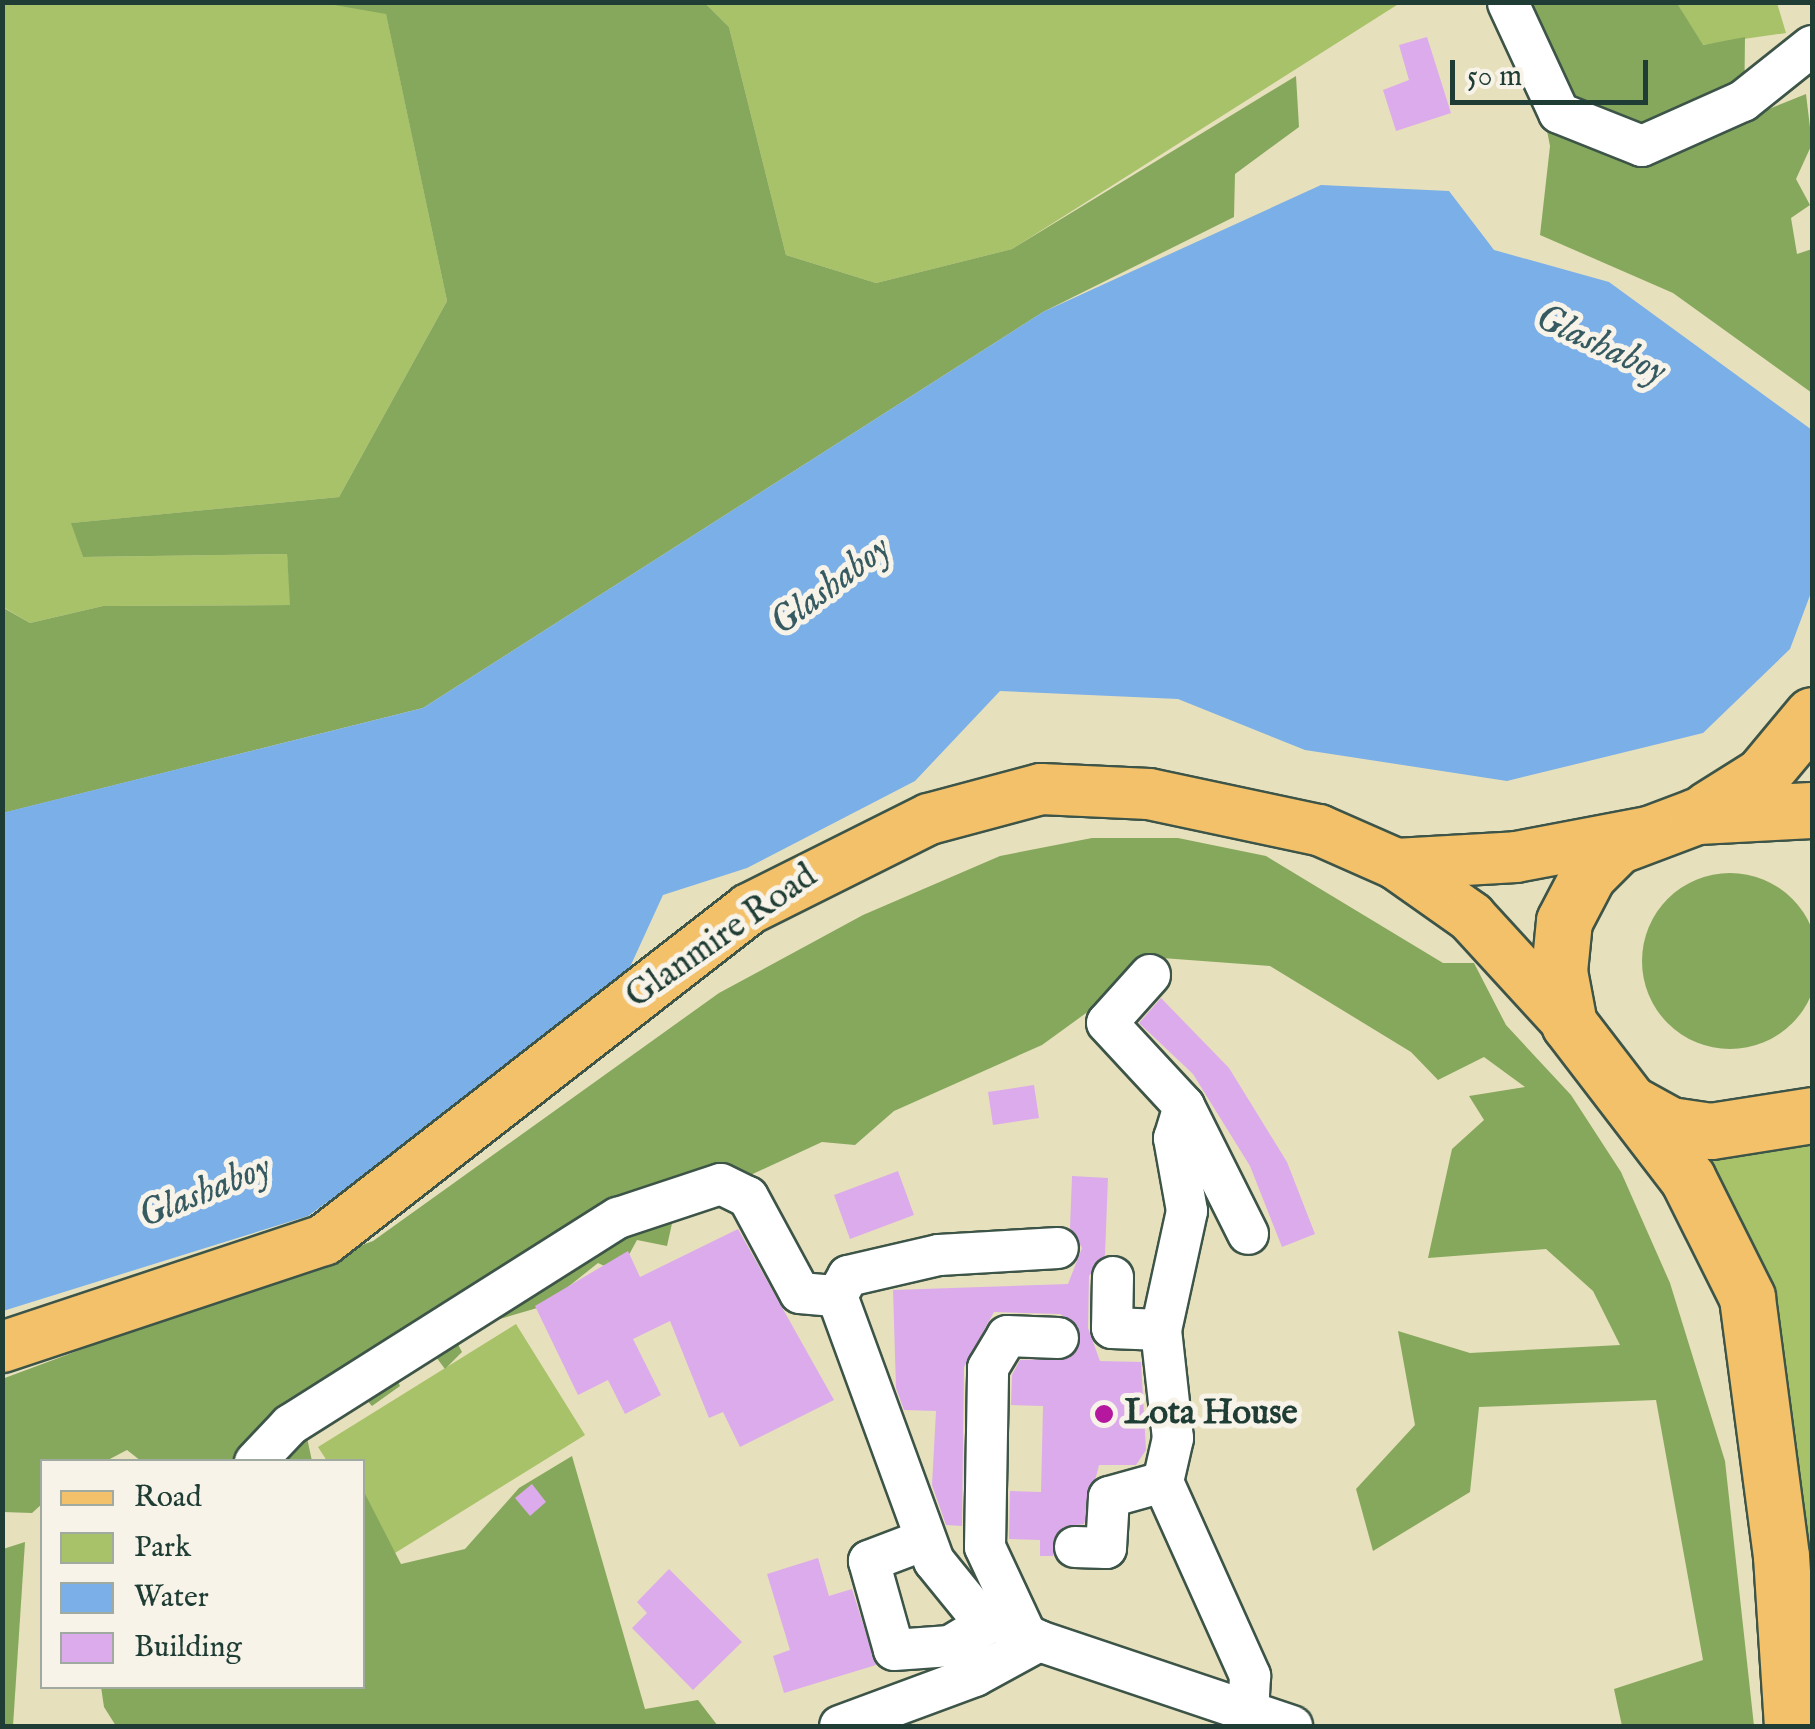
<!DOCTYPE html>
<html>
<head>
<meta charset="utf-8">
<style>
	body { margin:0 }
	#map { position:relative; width:1815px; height:1729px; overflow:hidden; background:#e7e0bc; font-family:"IM FELL English",serif }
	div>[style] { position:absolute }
	.green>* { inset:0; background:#a8c269 }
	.forest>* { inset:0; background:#86a85d }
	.round { border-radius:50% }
	.water>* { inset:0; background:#7aafe8 }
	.building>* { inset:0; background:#dcabec }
	.roads { filter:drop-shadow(2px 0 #3d5548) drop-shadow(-2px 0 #3d5548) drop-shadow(0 2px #3d5548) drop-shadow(0 -2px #3d5548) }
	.minor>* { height:40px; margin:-20px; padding:0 20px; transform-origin:20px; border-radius:20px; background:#fff }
	.major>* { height:50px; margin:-25px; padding:0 25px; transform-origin:25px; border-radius:25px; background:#f4c16b }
	.highway>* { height:55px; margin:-27.5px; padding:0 27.5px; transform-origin:27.5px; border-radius:27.5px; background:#f4c16b }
	.dots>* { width:28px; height:28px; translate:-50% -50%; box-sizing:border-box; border:5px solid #f7f3e8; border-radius:50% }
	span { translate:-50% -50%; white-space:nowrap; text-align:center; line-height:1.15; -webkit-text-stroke:10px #f7f3e8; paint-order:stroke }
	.street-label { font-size:35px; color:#1f3d34 }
	.poi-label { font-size:35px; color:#1f3d34; font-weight:700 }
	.left { translate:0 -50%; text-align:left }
	.water-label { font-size:38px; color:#365a61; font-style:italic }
	.frame { position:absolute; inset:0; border:5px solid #1f3d34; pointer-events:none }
	.legend { position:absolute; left:40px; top:1459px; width:325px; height:230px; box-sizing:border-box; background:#f7f3e8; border:2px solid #a1aaa0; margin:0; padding:12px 18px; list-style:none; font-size:30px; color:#1f3d34 }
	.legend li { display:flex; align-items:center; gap:20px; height:50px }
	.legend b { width:50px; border:2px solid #a1aaa0 }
	.scale { position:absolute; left:1450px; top:60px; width:198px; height:45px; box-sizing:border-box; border:5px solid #1f3d34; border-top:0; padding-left:12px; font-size:30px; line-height:35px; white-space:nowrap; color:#1f3d34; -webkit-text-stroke:8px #f7f3e8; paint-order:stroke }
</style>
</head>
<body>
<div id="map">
	<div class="green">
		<div style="clip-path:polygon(323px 2px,386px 13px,447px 301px,339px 497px,72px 523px,83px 557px,287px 554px,291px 605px,103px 606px,30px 623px,3px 607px,3px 3px)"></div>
		<div style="clip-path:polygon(705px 3px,1400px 3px,1012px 249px,876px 283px,786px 255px,729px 27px)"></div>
		<div style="clip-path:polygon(1677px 3px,1777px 3px,1786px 33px,1702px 45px)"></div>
		<div style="clip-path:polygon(1812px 1141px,1812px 1726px,1693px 1150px)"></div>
		<div style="clip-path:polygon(516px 1324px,585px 1435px,387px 1558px,363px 1518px,362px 1462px,327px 1461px,318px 1447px)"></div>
	</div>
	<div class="forest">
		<div style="clip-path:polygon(323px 3px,705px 3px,729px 27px,786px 255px,876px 283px,1012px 249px,1296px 76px,1299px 127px,1235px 174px,1234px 217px,1043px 312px,423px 708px,3px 813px,2px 607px,30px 623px,103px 606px,290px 605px,287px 554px,83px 557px,71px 523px,339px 497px,447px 301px,386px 14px)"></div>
		<div style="clip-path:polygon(1522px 3px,1677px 3px,1703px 45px,1745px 37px,1744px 119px,1806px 94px,1812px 144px,1796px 179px,1810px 205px,1791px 218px,1797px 254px,1812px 249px,1812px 393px,1673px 293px,1540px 235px,1550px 146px)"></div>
		<div style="clip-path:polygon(1092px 838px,1178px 838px,1266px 856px,1443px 963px,1474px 963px,1506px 1025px,1571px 1095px,1621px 1172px,1670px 1283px,1725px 1461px,1754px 1726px,1622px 1726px,1614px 1689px,1703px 1660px,1656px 1400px,1479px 1407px,1470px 1492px,1373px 1551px,1356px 1489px,1415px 1425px,1398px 1331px,1470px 1353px,1620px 1345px,1593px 1291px,1546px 1249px,1428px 1258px,1452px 1149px,1484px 1120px,1469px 1096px,1525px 1087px,1484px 1057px,1438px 1080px,1411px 1052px,1270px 966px,1162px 958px,1042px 1045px,894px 1111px,855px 1145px,822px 1142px,675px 1210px,667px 1246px,637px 1240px,619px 1273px,598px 1263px,544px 1306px,452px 1333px,462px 1352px,445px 1369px,427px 1345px,388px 1358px,400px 1386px,372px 1406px,354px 1386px,306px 1433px,312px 1461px,141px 1461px,127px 1450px,106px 1461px,42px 1462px,42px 1504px,32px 1513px,3px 1512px,2px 1379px,373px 1241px,719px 993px,863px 915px,1000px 856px)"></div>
		<div class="round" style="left:1642px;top:873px;width:176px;height:176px"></div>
		<div style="clip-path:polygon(572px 1456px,645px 1709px,698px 1700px,718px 1726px,116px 1726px,104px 1707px,101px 1687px,362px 1686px,363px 1490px,401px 1564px,465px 1549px,519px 1488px)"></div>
		<div style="clip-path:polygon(25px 1542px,13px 1726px,3px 1726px,3px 1549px)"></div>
	</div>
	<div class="water">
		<div style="clip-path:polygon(1321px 185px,1449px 191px,1494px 250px,1609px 282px,1812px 430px,1812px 590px,1790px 649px,1703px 733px,1507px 781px,1305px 750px,1178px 699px,1000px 691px,915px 781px,747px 868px,663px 895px,619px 991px,308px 1216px,3px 1311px,2px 813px,423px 708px,1043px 312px)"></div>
	</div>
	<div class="building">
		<div style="clip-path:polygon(1427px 37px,1451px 113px,1396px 131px,1383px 90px,1409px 80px,1399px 45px)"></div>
		<div style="clip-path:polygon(1161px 998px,1229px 1068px,1287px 1162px,1315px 1234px,1282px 1247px,1250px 1166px,1193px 1074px,1139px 1023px)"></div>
		<div style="clip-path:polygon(1034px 1085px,1039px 1118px,993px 1125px,988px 1092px)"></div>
		<div style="clip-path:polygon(898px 1171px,914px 1215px,850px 1239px,834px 1195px)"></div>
		<div style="clip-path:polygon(1072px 1176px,1108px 1178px,1105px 1255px,1089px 1276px,1088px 1328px,1100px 1361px,1141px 1362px,1146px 1450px,1136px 1465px,1099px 1465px,1084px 1524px,1063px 1527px,1053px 1556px,1040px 1556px,1040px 1540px,1009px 1539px,1010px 1491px,1041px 1492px,1043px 1406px,1011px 1405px,1012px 1375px,1020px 1360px,1070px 1358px,1078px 1326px,1060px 1314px,994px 1312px,964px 1367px,962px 1526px,946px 1525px,932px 1485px,936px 1411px,904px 1410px,896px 1388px,893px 1290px,1068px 1284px,1082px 1248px,1070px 1228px)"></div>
		<div style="clip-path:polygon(738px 1229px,834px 1400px,740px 1447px,723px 1412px,709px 1418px,670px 1321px,633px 1339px,661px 1395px,625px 1414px,608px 1380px,578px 1395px,535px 1306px,628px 1251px,640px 1277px)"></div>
		<div style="clip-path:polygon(532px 1484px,546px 1502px,530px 1516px,515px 1498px)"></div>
		<div style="clip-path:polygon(818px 1558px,829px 1596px,852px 1589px,876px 1665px,784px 1693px,773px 1656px,790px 1650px,767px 1574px)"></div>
		<div style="clip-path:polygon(669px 1569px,742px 1642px,693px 1690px,632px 1628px,647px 1613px,637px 1602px)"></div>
	</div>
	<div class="roads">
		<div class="minor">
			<div style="left:1508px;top:3px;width:121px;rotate:65.1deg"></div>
			<div style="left:1559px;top:113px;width:89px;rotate:21.7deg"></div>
			<div style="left:1642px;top:146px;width:111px;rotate:-24deg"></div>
			<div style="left:1743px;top:101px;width:88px;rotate:-38.6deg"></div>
			<div style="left:1150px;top:975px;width:64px;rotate:131.9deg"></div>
			<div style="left:1107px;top:1023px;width:113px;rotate:47.1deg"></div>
			<div style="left:1184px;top:1106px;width:143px;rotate:63.4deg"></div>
			<div style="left:1184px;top:1106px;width:34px;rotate:107deg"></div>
			<div style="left:1174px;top:1138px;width:74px;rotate:79.9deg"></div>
			<div style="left:1187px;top:1211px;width:122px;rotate:102.3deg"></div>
			<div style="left:1161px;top:1330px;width:109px;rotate:83.7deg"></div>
			<div style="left:1173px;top:1438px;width:45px;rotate:102.8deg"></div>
			<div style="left:1163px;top:1482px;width:213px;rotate:65.8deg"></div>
			<div style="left:1250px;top:1676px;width:37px;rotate:93deg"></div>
			<div style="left:1113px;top:1277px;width:51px;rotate:91.1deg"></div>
			<div style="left:1112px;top:1328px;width:49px;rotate:2.3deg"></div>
			<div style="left:255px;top:1462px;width:51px;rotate:-46.6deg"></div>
			<div style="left:290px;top:1425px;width:388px;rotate:-32.3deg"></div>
			<div style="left:618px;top:1218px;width:108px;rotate:-18.3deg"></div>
			<div style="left:721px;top:1184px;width:30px;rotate:26deg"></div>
			<div style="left:748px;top:1197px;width:109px;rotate:61.6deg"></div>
			<div style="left:800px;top:1293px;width:37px;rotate:5deg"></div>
			<div style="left:924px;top:1540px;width:59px;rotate:159.1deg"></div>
			<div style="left:869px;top:1561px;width:92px;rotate:74.3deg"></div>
			<div style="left:894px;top:1650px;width:56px;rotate:-4.1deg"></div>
			<div style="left:950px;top:1646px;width:51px;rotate:-30.6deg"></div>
			<div style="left:1075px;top:1547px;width:31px;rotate:2deg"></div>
			<div style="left:1106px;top:1548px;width:51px;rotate:-86.6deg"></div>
			<div style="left:1109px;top:1497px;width:56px;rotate:-15.5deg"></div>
			<div style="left:1026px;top:1635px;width:97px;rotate:-115deg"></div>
			<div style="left:985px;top:1547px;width:179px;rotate:-89deg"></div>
			<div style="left:988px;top:1368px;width:37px;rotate:-59deg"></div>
			<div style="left:1007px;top:1336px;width:51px;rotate:2.2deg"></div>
			<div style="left:1039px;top:1641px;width:73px;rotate:-154.1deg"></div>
			<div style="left:973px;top:1609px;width:62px;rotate:-129.1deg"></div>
			<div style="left:934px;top:1561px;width:282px;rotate:-110.1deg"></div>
			<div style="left:837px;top:1296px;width:23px;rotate:-61deg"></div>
			<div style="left:848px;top:1276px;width:93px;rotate:-13deg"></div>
			<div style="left:939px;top:1255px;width:119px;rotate:-3.4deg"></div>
			<div style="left:840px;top:1726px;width:144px;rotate:-20.3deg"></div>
			<div style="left:975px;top:1676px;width:73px;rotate:-28.7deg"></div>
			<div style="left:1039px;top:1641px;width:267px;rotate:18.6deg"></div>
		</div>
		<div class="major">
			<div style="left:1396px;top:864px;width:120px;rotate:-3.3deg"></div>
			<div style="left:1516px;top:857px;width:134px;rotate:-10.7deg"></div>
			<div style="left:2px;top:1347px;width:339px;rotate:-18.4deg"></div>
			<div style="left:324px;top:1240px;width:539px;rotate:-37.91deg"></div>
			<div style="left:749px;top:909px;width:201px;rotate:-26.6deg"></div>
			<div style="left:929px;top:819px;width:116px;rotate:-15deg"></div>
			<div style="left:1041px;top:789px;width:108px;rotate:2.7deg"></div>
			<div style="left:1149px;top:794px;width:174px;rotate:12deg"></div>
			<div style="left:1319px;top:830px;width:84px;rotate:23.8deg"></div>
			<div style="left:1396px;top:864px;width:92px;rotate:35.2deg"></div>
			<div style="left:1471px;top:917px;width:145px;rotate:47.5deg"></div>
		</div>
		<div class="highway">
			<div style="left:1708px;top:809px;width:64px;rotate:-32.2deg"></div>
			<div style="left:1762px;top:775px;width:78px;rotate:-50.2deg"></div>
			<div style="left:1632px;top:1104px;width:43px;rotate:28.9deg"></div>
			<div style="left:1670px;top:1125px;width:41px;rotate:8.3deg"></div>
			<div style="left:1711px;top:1131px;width:102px;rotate:-9deg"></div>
			<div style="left:1792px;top:1726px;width:170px;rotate:-93.7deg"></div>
			<div style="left:1781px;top:1556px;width:261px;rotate:-97.5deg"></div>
			<div style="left:1747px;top:1297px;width:132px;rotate:-116.6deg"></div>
			<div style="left:1688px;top:1179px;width:195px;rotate:-127.5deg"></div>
			<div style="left:1569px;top:1024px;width:54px;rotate:-100.7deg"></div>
			<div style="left:1559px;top:971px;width:50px;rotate:-84.3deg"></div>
			<div style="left:1564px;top:921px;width:52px;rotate:-62.4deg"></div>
			<div style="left:1588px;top:875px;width:41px;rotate:-45deg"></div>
			<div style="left:1617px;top:846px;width:85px;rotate:-20.6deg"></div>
			<div style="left:1697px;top:816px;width:115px;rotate:-3deg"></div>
		</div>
	</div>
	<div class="dots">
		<div style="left:1104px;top:1414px;background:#b5179e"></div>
	</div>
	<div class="street-label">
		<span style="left:722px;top:937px;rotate:-35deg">Glanmire Road</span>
	</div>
	<div class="poi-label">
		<span class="left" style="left:1124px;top:1414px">Lota House</span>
	</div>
	<div class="water-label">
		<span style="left:1600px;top:346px;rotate:25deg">Glashaboy</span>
		<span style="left:831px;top:587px;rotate:-37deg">Glashaboy</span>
		<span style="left:205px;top:1193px;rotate:-22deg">Glashaboy</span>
	</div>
	<div class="frame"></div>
	<ul class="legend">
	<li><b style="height:12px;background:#f4c16b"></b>Road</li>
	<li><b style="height:28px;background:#a8c269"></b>Park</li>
	<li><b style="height:28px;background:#7aafe8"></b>Water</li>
	<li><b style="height:28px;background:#dcabec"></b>Building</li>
	</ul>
	<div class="scale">50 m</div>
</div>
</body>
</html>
